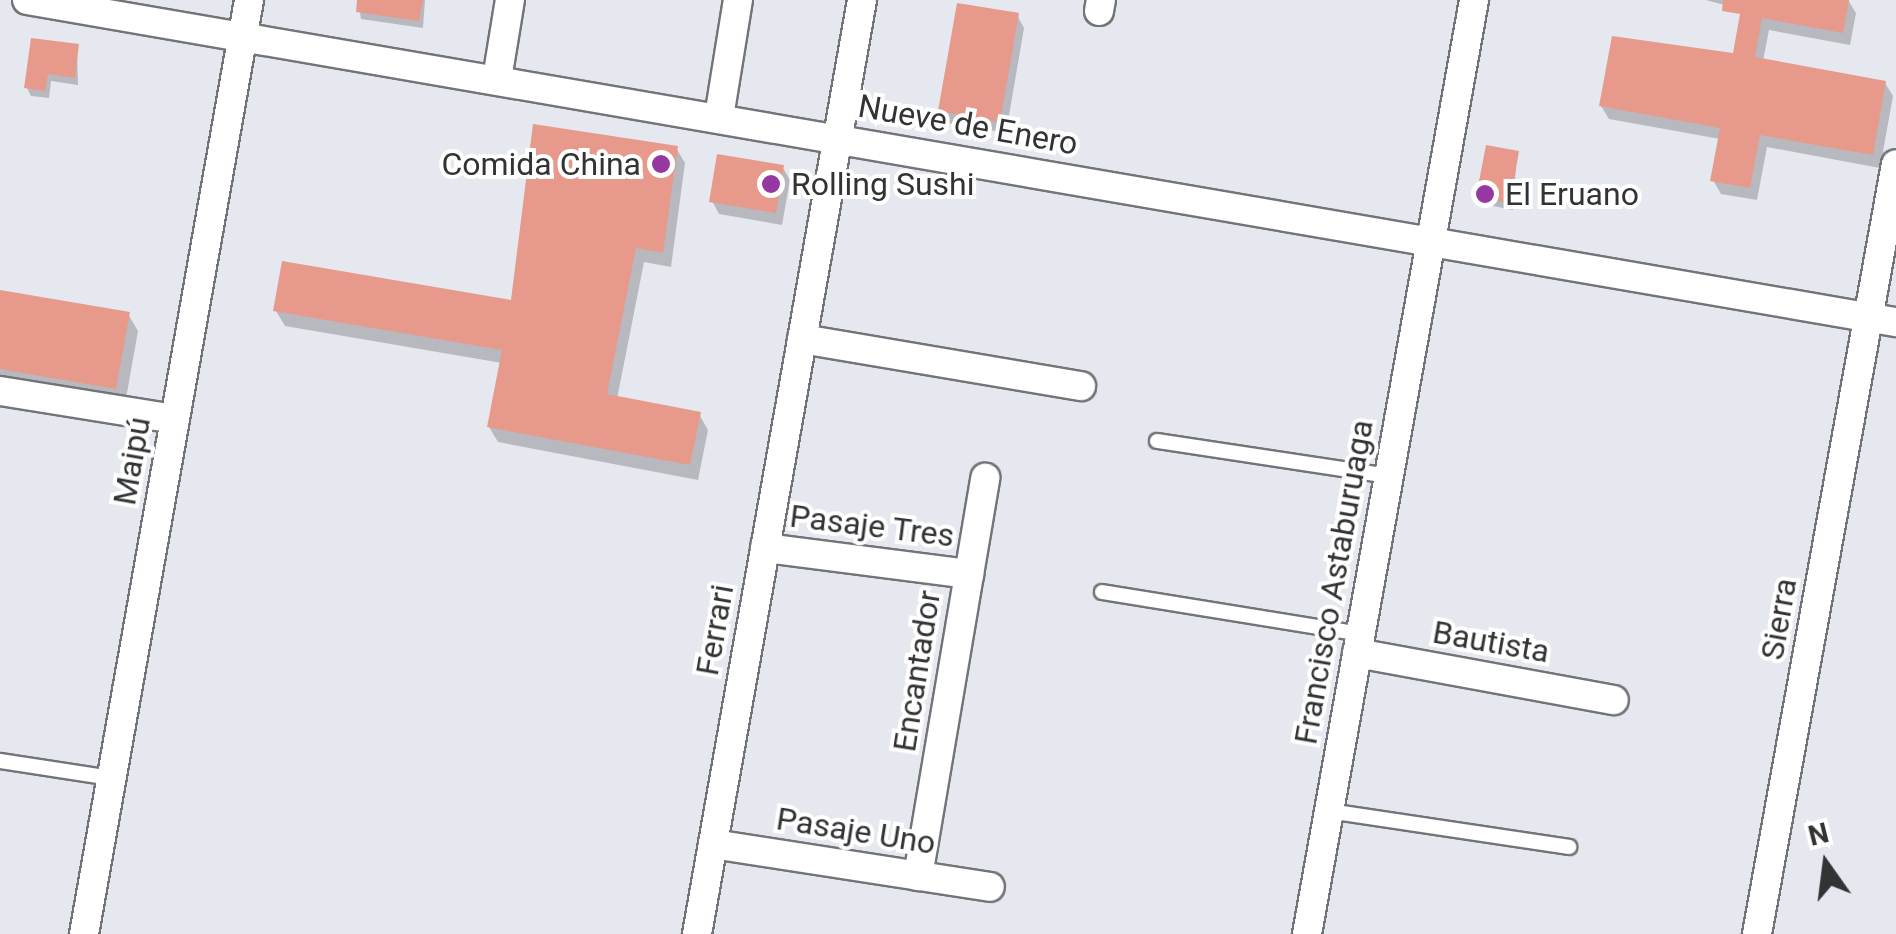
<!DOCTYPE html>
<html>
<head>
<meta charset="utf-8">
<style>
	body { margin:0 }
	#map { position:relative; width:1896px; height:934px; overflow:hidden; background:#e5e8ee; font-family:Roboto,sans-serif }
	div>[style] { position:absolute }
	.shadow>* { inset:0; background:#0003 }
	.building>* { inset:0; background:#e79a8c }
	.roads { filter:drop-shadow(2px 0 #727479) drop-shadow(-2px 0 #727479) drop-shadow(0 2px #727479) drop-shadow(0 -2px #727479) }
	.lane>* { height:14px; margin:-7px; padding:0 7px; transform-origin:7px; border-radius:7px; background:#fff }
	.street>* { height:28px; margin:-14px; padding:0 14px; transform-origin:14px; border-radius:14px; background:#fff }
	.dots>* { width:28px; height:28px; translate:-50% -50%; box-sizing:border-box; border:5px solid #fff; border-radius:50% }
	span { translate:-50% -50%; white-space:nowrap; text-align:center; line-height:1.15; -webkit-text-stroke:8px #fff; paint-order:stroke }
	.street-label { font-size:32px; color:#323335 }
	.poi-label { font-size:32px; color:#323335 }
	.right { translate:-100% -50%; text-align:right }
	.left { translate:0 -50%; text-align:left }
	.north { position:absolute; left:1776px; top:814px; width:100px; height:100px; -webkit-text-stroke:8px #fff; paint-order:stroke; rotate:346deg; font-size:28px; font-weight:700; line-height:40px; text-align:center; color:#323335 }
	.north::after { content:''; display:block; margin:auto; width:35px; height:45px; background:#323335; clip-path:polygon(50% 0,100% 100%,50% 72%,0 100%) }
</style>
</head>
<body>
<div id="map">
	<div class="shadow">
		<div style="clip-path:polygon(358px 0,425px 0,423px 28px,361px 19px)"></div>
		<div style="clip-path:polygon(1706px 0,1848px 0,1856px 13px,1850px 45px,1769px 30px,1763px 61px,1885px 83px,1893px 96px,1880px 168px,1767px 147px,1757px 200px,1721px 194px,1713px 180px,1720px 139px,1609px 119px,1601px 106px,1735px 56px,1742px 10px)"></div>
		<div style="clip-path:polygon(1017px 15px,1024px 28px,1006px 133px,948px 123px,941px 111px)"></div>
		<div style="clip-path:polygon(77px 47px,78px 85px,51px 81px,49px 98px,31px 96px,27px 88px)"></div>
		<div style="clip-path:polygon(676px 148px,685px 163px,671px 267px,644px 262px,617px 399px,699px 414px,708px 430px,698px 480px,498px 442px,489px 427px,502px 363px,285px 326px,276px 311px,514px 303px)"></div>
		<div style="clip-path:polygon(1517px 153px,1513px 210px,1483px 204px,1479px 197px)"></div>
		<div style="clip-path:polygon(783px 168px,790px 180px,782px 225px,719px 214px,712px 201px)"></div>
		<div style="clip-path:polygon(0 293px,128px 314px,138px 331px,125px 404px,0 383px)"></div>
	</div>
	<div class="building">
		<div style="clip-path:polygon(357px 0,423px 0,419px 21px,356px 12px)"></div>
		<div style="clip-path:polygon(1723px 0,1849px 0,1843px 33px,1762px 18px,1755px 57px,1886px 81px,1873px 155px,1760px 135px,1750px 188px,1710px 181px,1720px 128px,1599px 106px,1612px 36px,1733px 53px,1740px 14px,1722px 11px)"></div>
		<div style="clip-path:polygon(957px 3px,1019px 13px,1000px 122px,938px 111px)"></div>
		<div style="clip-path:polygon(31px 38px,79px 44px,75px 78px,48px 74px,45px 91px,24px 88px)"></div>
		<div style="clip-path:polygon(533px 124px,678px 146px,663px 253px,636px 248px,607px 394px,701px 412px,690px 465px,487px 427px,502px 350px,273px 311px,282px 261px,511px 300px)"></div>
		<div style="clip-path:polygon(1486px 145px,1519px 151px,1510px 203px,1476px 197px)"></div>
		<div style="clip-path:polygon(717px 154px,784px 165px,776px 213px,709px 202px)"></div>
		<div style="clip-path:polygon(0 290px,130px 312px,116px 389px,0 369px)"></div>
	</div>
	<div class="roads">
		<div class="lane">
			<div style="left:1157px;top:441px;width:234px;rotate:8.6deg"></div>
			<div style="left:1102px;top:592px;width:261px;rotate:9.2deg"></div>
			<div style="left:0;top:761px;width:112px;rotate:8.7deg"></div>
			<div style="left:1329px;top:811px;width:243px;rotate:8.5deg"></div>
		</div>
		<div class="street">
			<div style="left:27px;top:0;width:1897px;rotate:9.78deg"></div>
			<div style="left:1099px;top:11px;width:11px;rotate:-80deg"></div>
			<div style="left:497px;top:79px;width:80px;rotate:-80.7deg"></div>
			<div style="left:719px;top:117px;width:119px;rotate:-80.8deg"></div>
			<div style="left:802px;top:339px;width:283px;rotate:9.6deg"></div>
			<div style="left:0;top:391px;width:177px;rotate:9.1deg"></div>
			<div style="left:765px;top:548px;width:206px;rotate:7.3deg"></div>
			<div style="left:1357px;top:653px;width:261px;rotate:10.4deg"></div>
			<div style="left:713px;top:844px;width:280px;rotate:8.8deg"></div>
			<div style="left:918px;top:876px;width:404px;rotate:-80.4deg"></div>
			<div style="left:84px;top:934px;width:948px;rotate:-79.98deg"></div>
			<div style="left:697px;top:934px;width:948px;rotate:-79.98deg"></div>
			<div style="left:1307px;top:934px;width:949px;rotate:-79.86deg"></div>
			<div style="left:1757px;top:934px;width:782px;rotate:-79.77deg"></div>
		</div>
	</div>
	<div class="dots">
		<div style="left:661px;top:164px;background:#9538a1"></div>
		<div style="left:771px;top:184px;background:#9538a1"></div>
		<div style="left:1485px;top:194px;background:#9538a1"></div>
	</div>
	<div class="street-label">
		<span style="left:968px;top:125px;rotate:10deg">Nueve de Enero</span>
		<span style="left:132px;top:461px;rotate:-80deg">Maipú</span>
		<span style="left:872px;top:526px;rotate:7deg">Pasaje Tres</span>
		<span style="left:1334px;top:582px;rotate:-80deg">Francisco Astaburuaga</span>
		<span style="left:1779px;top:619px;rotate:-80deg">Sierra</span>
		<span style="left:715px;top:630px;rotate:-80deg">Ferrari</span>
		<span style="left:1491px;top:642px;rotate:10deg">Bautista</span>
		<span style="left:917px;top:671px;rotate:-81deg">Encantador</span>
		<span style="left:856px;top:831px;rotate:9deg">Pasaje Uno</span>
	</div>
	<div class="poi-label">
		<span class="right" style="left:641px;top:164px">Comida China</span>
		<span class="left" style="left:791px;top:184px">Rolling Sushi</span>
		<span class="left" style="left:1505px;top:194px">El Eruano</span>
	</div>
	<div class="north">N</div>
</div>
</body>
</html>
